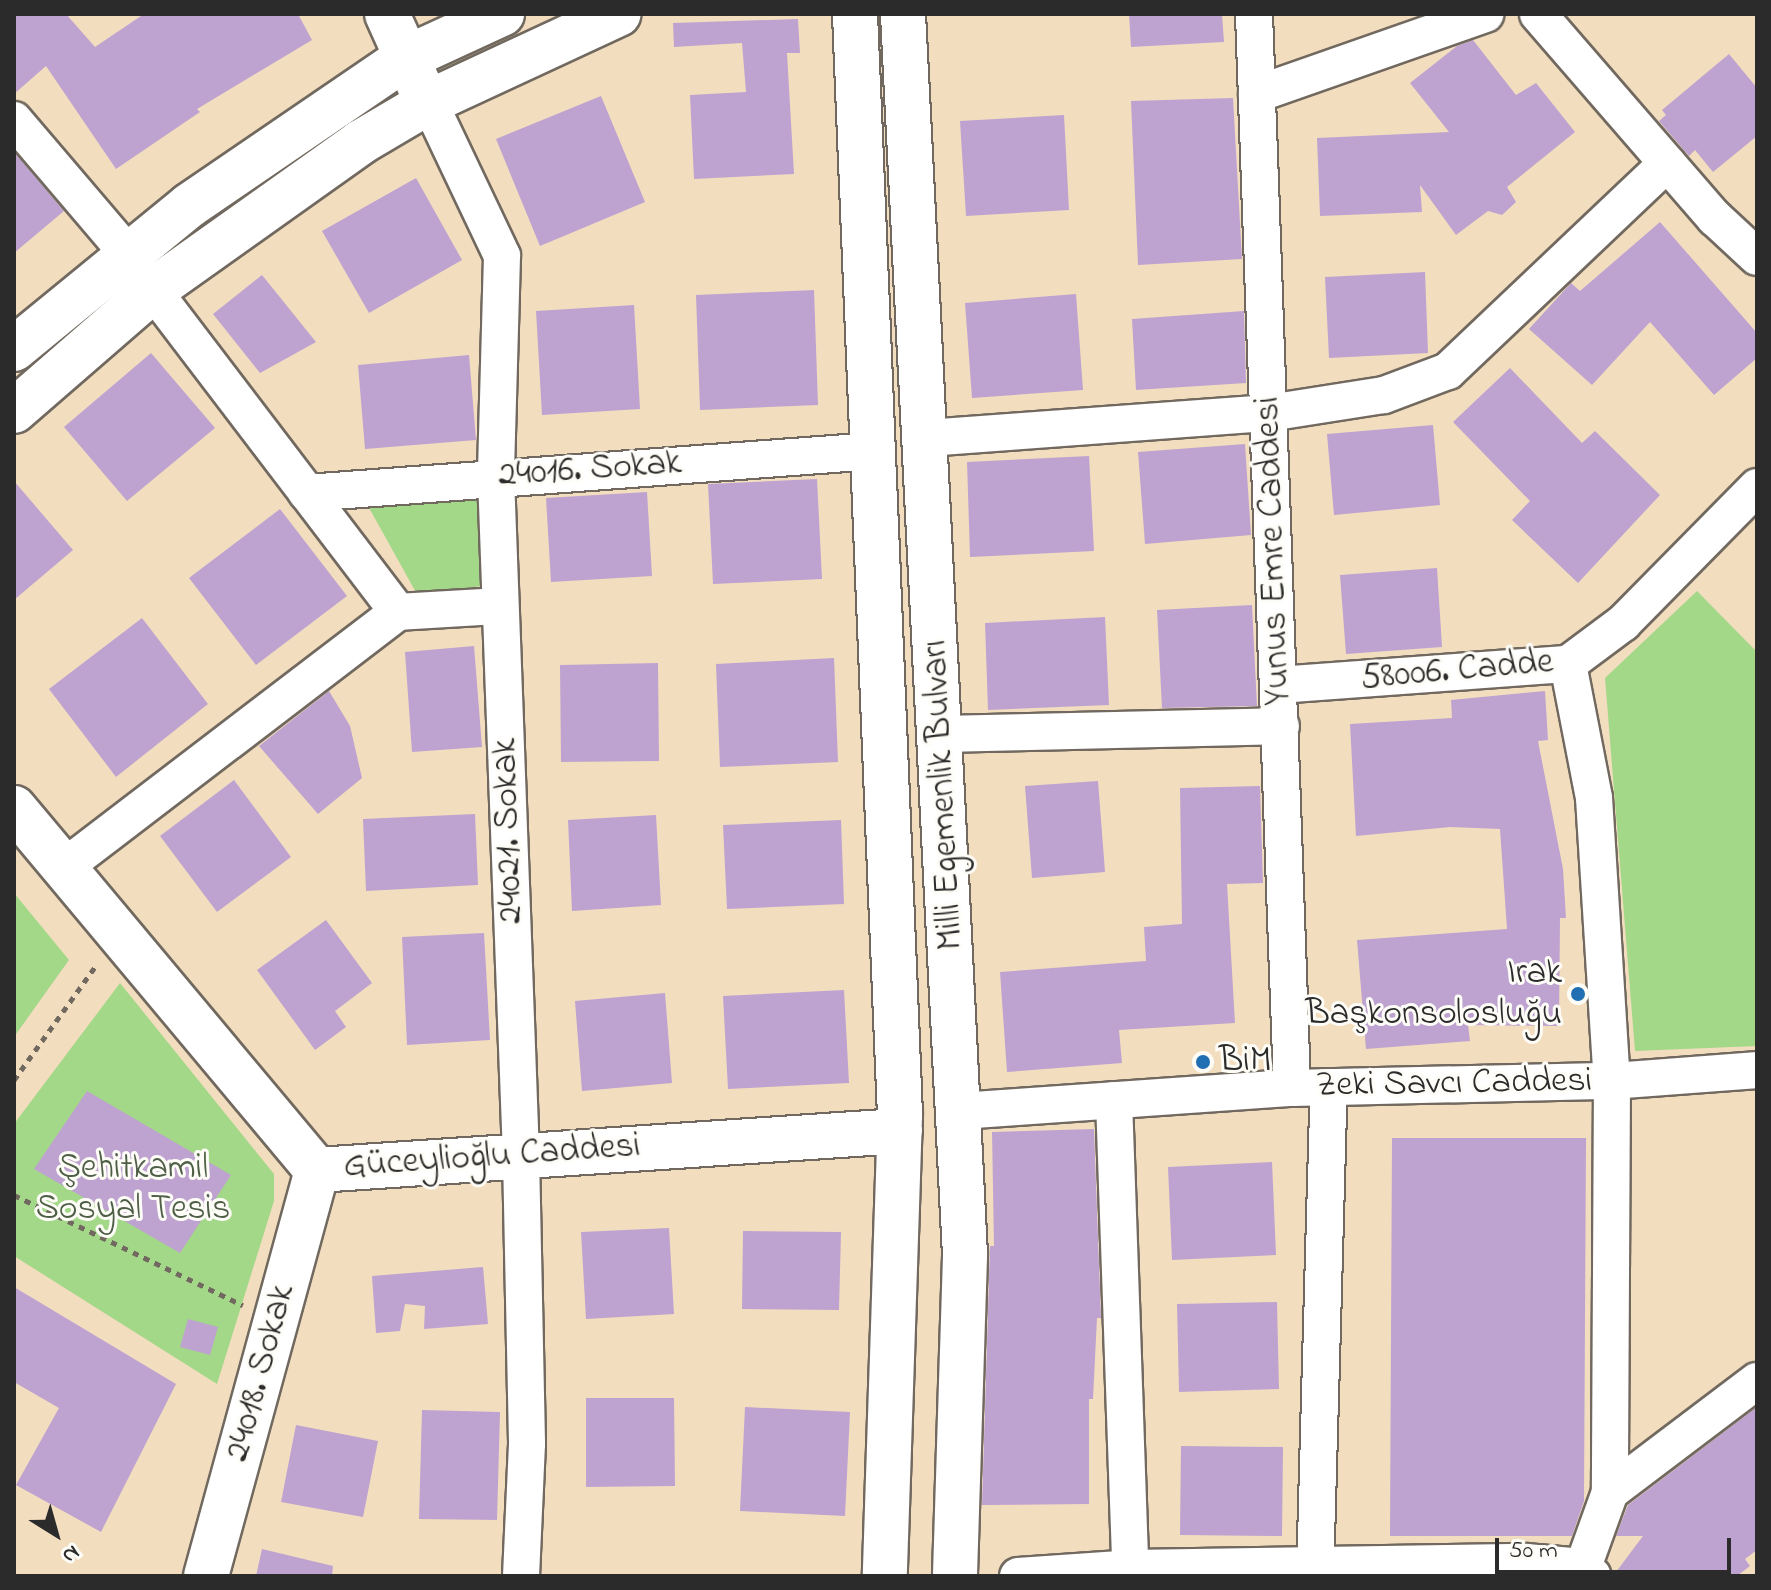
<!DOCTYPE html>
<html>
<head>
<meta charset="utf-8">
<style>
	body { margin:0 }
	#map { position:relative; width:1771px; height:1590px; overflow:hidden; background:#f3ddbf; font-family:"Indie Flower",sans-serif }
	div>[style] { position:absolute }
	.green>* { inset:0; background:#a3d889 }
	.building>* { inset:0; background:#bea3d0 }
	.path>* { height:5px; margin-top:-2.5px; transform-origin:0; background:repeating-linear-gradient(90deg,#71695f 0 6px,transparent 0 12px) }
	.roads { filter:drop-shadow(2px 0 #71695f) drop-shadow(-2px 0 #71695f) drop-shadow(0 2px #71695f) drop-shadow(0 -2px #71695f) }
	.street>* { height:36px; margin:-18px; padding:0 18px; transform-origin:18px; border-radius:18px; background:#fff }
	.secondary>* { height:44px; margin:-22px; padding:0 22px; transform-origin:22px; border-radius:22px; background:#fff }
	.dots>* { width:22px; height:22px; translate:-50% -50%; box-sizing:border-box; border:4px solid #fdfcf7; border-radius:50% }
	span { translate:-50% -50%; white-space:nowrap; text-align:center; line-height:1.15; -webkit-text-stroke:6px #fdfcf7; paint-order:stroke }
	.street-label { font-size:36px; color:#2b2b2b }
	.poi-label { font-size:36px; color:#2b2b2b }
	.right { translate:-100% -50%; text-align:right }
	.left { translate:0 -50%; text-align:left }
	.park-label { font-size:36px; color:#4f5f47 }
	.frame { position:absolute; inset:0; border:16px solid #2b2b2b; pointer-events:none }
	.north { position:absolute; left:16px; top:1494px; width:80px; height:80px; -webkit-text-stroke:6px #fdfcf7; paint-order:stroke; rotate:143deg; font-size:22px; font-weight:700; line-height:32px; text-align:center; color:#2b2b2b }
	.north::after { content:''; display:block; margin:auto; width:28px; height:36px; background:#2b2b2b; clip-path:polygon(50% 0,100% 100%,50% 72%,0 100%) }
	.scale { position:absolute; left:1495px; top:1538px; width:236px; height:36px; box-sizing:border-box; border:4px solid #2b2b2b; border-top:0; padding-left:10px; font-size:24px; line-height:28px; white-space:nowrap; color:#2b2b2b; -webkit-text-stroke:6px #fdfcf7; paint-order:stroke }
</style>
</head>
<body>
<div id="map">
	<div class="green">
		<div style="clip-path:polygon(482px 493px,481px 586px,418px 596px,368px 506px)"></div>
		<div style="clip-path:polygon(1697px 591px,1757px 652px,1757px 1046px,1635px 1051px,1605px 678px)"></div>
		<div style="clip-path:polygon(14px 893px,69px 960px,14px 1037px)"></div>
		<div style="clip-path:polygon(120px 983px,274px 1174px,274px 1201px,217px 1384px,14px 1256px,14px 1124px)"></div>
	</div>
	<div class="building">
		<div style="clip-path:polygon(14px 14px,66px 14px,95px 47px,144px 14px,298px 14px,312px 40px,197px 109px,200px 112px,116px 169px,46px 66px,14px 94px)"></div>
		<div style="clip-path:polygon(1129px 14px,1222px 14px,1224px 42px,1131px 47px)"></div>
		<div style="clip-path:polygon(798px 19px,800px 53px,787px 53px,794px 174px,694px 179px,690px 95px,746px 92px,742px 43px,674px 47px,673px 23px)"></div>
		<div style="clip-path:polygon(1473px 40px,1516px 95px,1536px 83px,1575px 132px,1507px 187px,1516px 202px,1502px 215px,1488px 211px,1456px 235px,1420px 185px,1422px 212px,1320px 216px,1317px 138px,1449px 132px,1410px 83px,1457px 46px)"></div>
		<div style="clip-path:polygon(1729px 54px,1757px 88px,1757px 136px,1713px 172px,1695px 150px,1689px 156px,1659px 121px,1666px 115px,1662px 110px)"></div>
		<div style="clip-path:polygon(601px 96px,645px 202px,540px 246px,496px 139px)"></div>
		<div style="clip-path:polygon(1233px 98px,1242px 259px,1138px 265px,1131px 101px)"></div>
		<div style="clip-path:polygon(1064px 115px,1069px 210px,966px 216px,960px 121px)"></div>
		<div style="clip-path:polygon(14px 152px,64px 211px,14px 253px)"></div>
		<div style="clip-path:polygon(416px 178px,462px 260px,369px 313px,322px 231px)"></div>
		<div style="clip-path:polygon(1660px 222px,1757px 333px,1757px 358px,1714px 395px,1650px 322px,1592px 385px,1529px 329px,1571px 283px,1580px 291px)"></div>
		<div style="clip-path:polygon(1425px 272px,1428px 353px,1329px 358px,1325px 277px)"></div>
		<div style="clip-path:polygon(262px 275px,316px 342px,260px 373px,213px 314px)"></div>
		<div style="clip-path:polygon(814px 290px,818px 405px,700px 410px,696px 295px)"></div>
		<div style="clip-path:polygon(1076px 294px,1083px 390px,972px 398px,965px 303px)"></div>
		<div style="clip-path:polygon(634px 305px,640px 409px,542px 415px,536px 311px)"></div>
		<div style="clip-path:polygon(1244px 311px,1246px 383px,1136px 390px,1132px 319px)"></div>
		<div style="clip-path:polygon(151px 353px,215px 428px,127px 501px,64px 427px)"></div>
		<div style="clip-path:polygon(469px 355px,476px 440px,365px 449px,358px 365px)"></div>
		<div style="clip-path:polygon(1510px 368px,1582px 443px,1595px 431px,1660px 495px,1578px 583px,1512px 520px,1530px 501px,1453px 422px)"></div>
		<div style="clip-path:polygon(1433px 425px,1440px 505px,1334px 515px,1327px 434px)"></div>
		<div style="clip-path:polygon(1245px 444px,1251px 535px,1145px 544px,1138px 452px)"></div>
		<div style="clip-path:polygon(1089px 456px,1094px 551px,970px 557px,967px 462px)"></div>
		<div style="clip-path:polygon(817px 479px,822px 579px,713px 584px,708px 484px)"></div>
		<div style="clip-path:polygon(14px 481px,73px 550px,14px 600px)"></div>
		<div style="clip-path:polygon(647px 492px,652px 576px,551px 582px,546px 498px)"></div>
		<div style="clip-path:polygon(280px 509px,347px 596px,256px 665px,189px 578px)"></div>
		<div style="clip-path:polygon(1437px 568px,1442px 647px,1346px 654px,1340px 575px)"></div>
		<div style="clip-path:polygon(1252px 605px,1257px 706px,1162px 708px,1157px 610px)"></div>
		<div style="clip-path:polygon(1105px 617px,1109px 705px,988px 710px,985px 623px)"></div>
		<div style="clip-path:polygon(142px 618px,208px 704px,116px 777px,49px 689px)"></div>
		<div style="clip-path:polygon(474px 646px,482px 747px,412px 752px,405px 652px)"></div>
		<div style="clip-path:polygon(834px 658px,838px 762px,720px 767px,716px 664px)"></div>
		<div style="clip-path:polygon(658px 663px,659px 761px,561px 762px,560px 665px)"></div>
		<div style="clip-path:polygon(329px 691px,350px 726px,362px 778px,318px 814px,259px 746px)"></div>
		<div style="clip-path:polygon(1545px 691px,1548px 740px,1538px 741px,1563px 869px,1566px 918px,1560px 918px,1559px 1026px,1468px 1025px,1470px 1041px,1366px 1049px,1357px 940px,1507px 929px,1500px 829px,1450px 827px,1356px 836px,1350px 724px,1452px 718px,1451px 700px)"></div>
		<div style="clip-path:polygon(234px 780px,291px 857px,217px 912px,160px 836px)"></div>
		<div style="clip-path:polygon(1098px 781px,1105px 872px,1032px 878px,1025px 786px)"></div>
		<div style="clip-path:polygon(1260px 786px,1263px 883px,1227px 884px,1235px 1023px,1119px 1030px,1122px 1063px,1007px 1072px,1000px 972px,1146px 961px,1144px 927px,1182px 924px,1180px 788px)"></div>
		<div style="clip-path:polygon(475px 814px,478px 885px,366px 891px,363px 819px)"></div>
		<div style="clip-path:polygon(656px 815px,661px 905px,572px 911px,568px 820px)"></div>
		<div style="clip-path:polygon(841px 820px,844px 904px,727px 909px,723px 825px)"></div>
		<div style="clip-path:polygon(326px 920px,372px 983px,335px 1011px,346px 1027px,315px 1050px,257px 970px)"></div>
		<div style="clip-path:polygon(484px 933px,490px 1040px,407px 1045px,402px 937px)"></div>
		<div style="clip-path:polygon(844px 990px,849px 1083px,728px 1089px,723px 996px)"></div>
		<div style="clip-path:polygon(665px 993px,672px 1083px,582px 1091px,575px 1001px)"></div>
		<div style="clip-path:polygon(87px 1091px,231px 1175px,180px 1253px,34px 1169px)"></div>
		<div style="clip-path:polygon(1094px 1129px,1101px 1318px,1097px 1318px,1093px 1399px,1089px 1399px,1089px 1504px,982px 1505px,990px 1246px,994px 1246px,992px 1132px)"></div>
		<div style="clip-path:polygon(1392px 1138px,1586px 1138px,1584px 1501px,1572px 1536px,1390px 1536px)"></div>
		<div style="clip-path:polygon(1272px 1162px,1276px 1255px,1172px 1260px,1168px 1167px)"></div>
		<div style="clip-path:polygon(669px 1228px,674px 1314px,586px 1319px,581px 1232px)"></div>
		<div style="clip-path:polygon(743px 1231px,841px 1232px,839px 1310px,742px 1309px)"></div>
		<div style="clip-path:polygon(483px 1267px,488px 1324px,424px 1329px,425px 1306px,405px 1304px,400px 1331px,376px 1333px,372px 1276px)"></div>
		<div style="clip-path:polygon(14px 1287px,176px 1384px,101px 1532px,16px 1485px,59px 1408px,14px 1382px)"></div>
		<div style="clip-path:polygon(1277px 1302px,1279px 1389px,1179px 1392px,1177px 1304px)"></div>
		<div style="clip-path:polygon(188px 1319px,218px 1327px,210px 1355px,180px 1347px)"></div>
		<div style="clip-path:polygon(586px 1398px,674px 1398px,675px 1486px,586px 1487px)"></div>
		<div style="clip-path:polygon(745px 1407px,850px 1412px,845px 1516px,740px 1511px)"></div>
		<div style="clip-path:polygon(1757px 1407px,1757px 1550px,1745px 1559px,1750px 1566px,1737px 1576px,1613px 1576px,1643px 1536px,1616px 1536px,1628px 1505px)"></div>
		<div style="clip-path:polygon(422px 1410px,500px 1412px,497px 1520px,419px 1519px)"></div>
		<div style="clip-path:polygon(296px 1425px,378px 1441px,363px 1517px,281px 1502px)"></div>
		<div style="clip-path:polygon(1181px 1446px,1283px 1447px,1282px 1536px,1180px 1535px)"></div>
		<div style="clip-path:polygon(262px 1549px,333px 1566px,332px 1576px,256px 1576px)"></div>
	</div>
	<div class="path">
		<div style="left:14px;top:1080px;width:143px;rotate:-54.4deg"></div>
		<div style="left:14px;top:1195px;width:254px;rotate:25.7deg"></div>
	</div>
	<div class="roads">
		<div class="street">
			<div style="left:1254px;top:14px;width:1075px;rotate:87.97deg"></div>
			<div style="left:1538px;top:14px;width:270px;rotate:49.1deg"></div>
			<div style="left:1715px;top:218px;width:57px;rotate:42.9deg"></div>
			<div style="left:1257px;top:94px;width:242px;rotate:-19.3deg"></div>
			<div style="left:429px;top:102px;width:170px;rotate:64.6deg"></div>
			<div style="left:502px;top:256px;width:221px;rotate:91.6deg"></div>
			<div style="left:496px;top:477px;width:679px;rotate:87.89deg"></div>
			<div style="left:521px;top:1156px;width:288px;rotate:88.8deg"></div>
			<div style="left:527px;top:1444px;width:132px;rotate:92.6deg"></div>
			<div style="left:14px;top:120px;width:177px;rotate:49.6deg"></div>
			<div style="left:927px;top:438px;width:343px;rotate:-4.2deg"></div>
			<div style="left:1269px;top:413px;width:116px;rotate:-8.9deg"></div>
			<div style="left:1384px;top:395px;width:68px;rotate:-20.6deg"></div>
			<div style="left:1448px;top:371px;width:302px;rotate:-43.5deg"></div>
			<div style="left:307px;top:493px;width:568px;rotate:-4.24deg"></div>
			<div style="left:398px;top:612px;width:102px;rotate:-3.4deg"></div>
			<div style="left:1568px;top:664px;width:136px;rotate:79deg"></div>
			<div style="left:1594px;top:798px;width:284px;rotate:86.4deg"></div>
			<div style="left:1612px;top:1081px;width:411px;rotate:90.3deg"></div>
			<div style="left:1279px;top:685px;width:290px;rotate:-4.2deg"></div>
			<div style="left:1568px;top:664px;width:69px;rotate:-36.7deg"></div>
			<div style="left:1623px;top:623px;width:191px;rotate:-45.4deg"></div>
			<div style="left:939px;top:734px;width:342px;rotate:-1.3deg"></div>
			<div style="left:63px;top:868px;width:422px;rotate:-37.4deg"></div>
			<div style="left:398px;top:612px;width:405px;rotate:-127.3deg"></div>
			<div style="left:1114px;top:1100px;width:476px;rotate:88deg"></div>
			<div style="left:960px;top:1111px;width:333px;rotate:-4deg"></div>
			<div style="left:1292px;top:1088px;width:320px;rotate:-1.3deg"></div>
			<div style="left:1612px;top:1081px;width:145px;rotate:-4.3deg"></div>
			<div style="left:1583px;top:1567px;width:80px;rotate:-70.2deg"></div>
			<div style="left:1610px;top:1492px;width:184px;rotate:-37.1deg"></div>
			<div style="left:1018px;top:1576px;width:113px;rotate:-4deg"></div>
			<div style="left:1131px;top:1568px;width:395px;rotate:-0.9deg"></div>
			<div style="left:1526px;top:1562px;width:57px;rotate:5deg"></div>
			<div style="left:1583px;top:1567px;width:13px;rotate:42deg"></div>
			<div style="left:1315px;top:1576px;width:489px;rotate:-88.4deg"></div>
		</div>
		<div class="secondary">
			<div style="left:387px;top:14px;width:78px;rotate:65.7deg"></div>
			<div style="left:855px;top:14px;width:1103px;rotate:87.66deg"></div>
			<div style="left:900px;top:1116px;width:460px;rotate:91.9deg"></div>
			<div style="left:903px;top:14px;width:1244px;rotate:87.14deg"></div>
			<div style="left:965px;top:1256px;width:320px;rotate:91.8deg"></div>
			<div style="left:14px;top:349px;width:227px;rotate:-39.3deg"></div>
			<div style="left:190px;top:205px;width:259px;rotate:-34.3deg"></div>
			<div style="left:404px;top:59px;width:108px;rotate:-24.7deg"></div>
			<div style="left:14px;top:411px;width:184px;rotate:-41deg"></div>
			<div style="left:153px;top:290px;width:255px;rotate:-35.4deg"></div>
			<div style="left:361px;top:142px;width:79px;rotate:-30.5deg"></div>
			<div style="left:429px;top:102px;width:209px;rotate:-24.9deg"></div>
			<div style="left:14px;top:808px;width:472px;rotate:50.1deg"></div>
			<div style="left:317px;top:1170px;width:584px;rotate:-3.83deg"></div>
			<div style="left:206px;top:1576px;width:421px;rotate:-74.7deg"></div>
		</div>
	</div>
	<div class="dots">
		<div style="left:1578px;top:994px;background:#1f6fb2"></div>
		<div style="left:1203px;top:1062px;background:#1f6fb2"></div>
	</div>
	<div class="street-label">
		<span style="left:590px;top:470px;rotate:-4deg">24016. Sokak</span>
		<span style="left:1274px;top:551px;rotate:-92deg">Yunus Emre Caddesi</span>
		<span style="left:1457px;top:671px;rotate:-5deg">58006. Cadde</span>
		<span style="left:944px;top:795px;rotate:-93deg">Milli Egemenlik Bulvarı</span>
		<span style="left:509px;top:831px;rotate:-92deg">24021. Sokak</span>
		<span style="left:1454px;top:1084px;rotate:-1deg">Zeki Savcı Caddesi</span>
		<span style="left:492px;top:1157px;rotate:-4deg">Güceylioğlu Caddesi</span>
		<span style="left:261px;top:1373px;rotate:-75deg">24018. Sokak</span>
	</div>
	<div class="poi-label">
		<span class="right" style="left:1562px;top:994px">Irak<br>Başkonsolosluğu</span>
		<span class="left" style="left:1219px;top:1062px">BiM</span>
	</div>
	<div class="park-label">
		<span style="left:133px;top:1189px">Şehitkamil<br>Sosyal Tesis</span>
	</div>
	<div class="frame"></div>
	<div class="north">N</div>
	<div class="scale">50 m</div>
</div>
</body>
</html>
